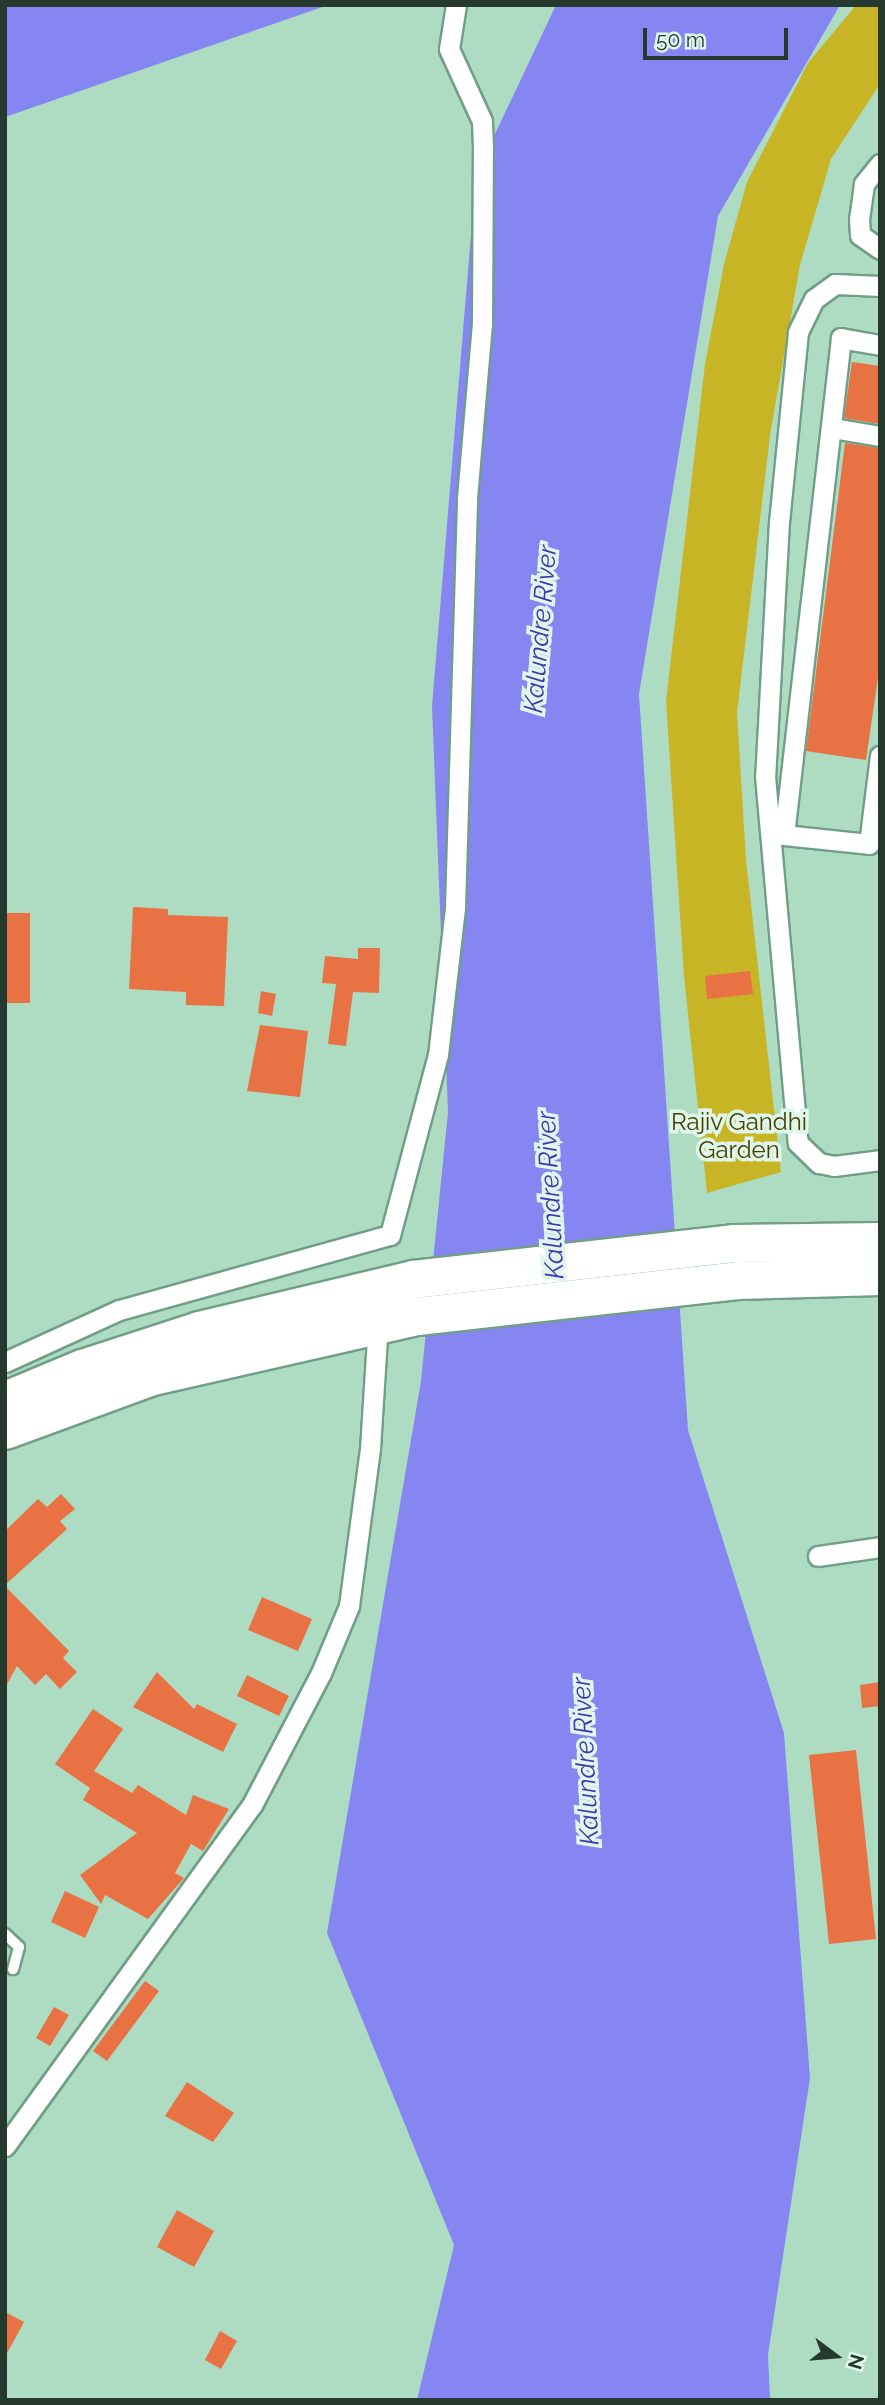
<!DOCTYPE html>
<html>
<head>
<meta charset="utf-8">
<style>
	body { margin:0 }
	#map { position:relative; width:885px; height:2405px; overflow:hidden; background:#addcc3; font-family:Raleway,sans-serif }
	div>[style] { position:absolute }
	.green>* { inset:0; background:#c8b526 }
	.water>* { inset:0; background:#8686f3 }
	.building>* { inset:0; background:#e87243 }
	.roads { filter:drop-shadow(2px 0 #709e86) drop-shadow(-2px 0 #709e86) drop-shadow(0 2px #709e86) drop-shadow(0 -2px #709e86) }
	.lane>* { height:10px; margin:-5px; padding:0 5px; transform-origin:5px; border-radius:5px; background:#fff }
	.street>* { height:19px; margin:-9.5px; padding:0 9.5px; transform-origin:9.5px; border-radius:9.5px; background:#fff }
	.highway>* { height:37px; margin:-18.5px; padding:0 18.5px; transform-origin:18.5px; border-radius:18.5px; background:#fff }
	span { translate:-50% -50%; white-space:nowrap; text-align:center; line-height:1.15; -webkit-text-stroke:7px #dff7ea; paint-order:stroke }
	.park-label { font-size:24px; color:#473f01 }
	.water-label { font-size:26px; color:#4534b1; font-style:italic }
	.frame { position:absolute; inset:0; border:7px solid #26392f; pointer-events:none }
	.north { position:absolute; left:801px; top:2321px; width:70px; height:70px; -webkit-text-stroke:5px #dff7ea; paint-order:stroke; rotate:106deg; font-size:19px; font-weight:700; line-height:28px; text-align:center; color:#26392f }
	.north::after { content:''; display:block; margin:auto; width:24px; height:32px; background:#26392f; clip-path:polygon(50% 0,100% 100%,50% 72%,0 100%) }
	.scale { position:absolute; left:643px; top:28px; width:145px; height:32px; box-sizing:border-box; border:4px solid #26392f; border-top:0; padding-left:9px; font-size:21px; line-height:24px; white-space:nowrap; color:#26392f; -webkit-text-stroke:5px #dff7ea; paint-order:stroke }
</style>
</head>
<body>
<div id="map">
	<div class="green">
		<div style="clip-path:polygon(856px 5px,880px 5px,880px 84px,831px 159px,800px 265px,770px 435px,737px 713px,746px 860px,781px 1172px,707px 1193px,684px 976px,666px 701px,705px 364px,724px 264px,747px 182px,808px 63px)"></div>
	</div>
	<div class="water">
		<div style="clip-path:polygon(5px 5px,328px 5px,5px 117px)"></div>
		<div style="clip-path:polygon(556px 5px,840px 5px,718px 216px,639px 694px,688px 1430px,784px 1733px,810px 2078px,768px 2355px,770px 2400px,417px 2400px,454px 2245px,327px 1933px,421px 1381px,448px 1112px,432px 706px,476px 174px)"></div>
	</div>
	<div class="building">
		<div style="clip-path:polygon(852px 362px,880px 366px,880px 424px,844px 418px)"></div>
		<div style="clip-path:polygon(845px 443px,880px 448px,880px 664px,866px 760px,806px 751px)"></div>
		<div style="clip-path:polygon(133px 907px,168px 909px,168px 915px,228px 917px,224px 1006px,186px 1005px,186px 992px,129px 989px)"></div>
		<div style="clip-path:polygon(5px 913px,30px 913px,30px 1003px,5px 1003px)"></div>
		<div style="clip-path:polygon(358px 948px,380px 948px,379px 993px,353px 992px,346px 1046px,328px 1044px,336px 984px,322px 983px,325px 956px,358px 959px)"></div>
		<div style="clip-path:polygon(750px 971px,753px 994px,707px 999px,705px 976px)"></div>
		<div style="clip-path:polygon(261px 991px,276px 994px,272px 1016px,258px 1013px)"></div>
		<div style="clip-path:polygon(260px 1025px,308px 1031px,300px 1097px,247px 1091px)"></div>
		<div style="clip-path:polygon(61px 1494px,75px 1509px,60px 1521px,67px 1529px,5px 1585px,5px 1531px,38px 1499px,47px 1507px)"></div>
		<div style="clip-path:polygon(5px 1586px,69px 1651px,63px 1658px,77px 1672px,60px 1689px,46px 1674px,35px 1685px,17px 1666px,5px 1688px)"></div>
		<div style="clip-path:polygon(262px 1597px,312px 1619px,298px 1651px,248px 1630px)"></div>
		<div style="clip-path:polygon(157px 1672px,194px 1709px,197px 1704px,237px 1724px,223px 1752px,133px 1707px)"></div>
		<div style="clip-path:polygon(247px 1675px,289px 1696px,279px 1716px,237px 1696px)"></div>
		<div style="clip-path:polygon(880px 1682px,880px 1706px,862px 1708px,860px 1685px)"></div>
		<div style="clip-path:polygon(93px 1709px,123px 1729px,94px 1771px,132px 1793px,138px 1785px,186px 1815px,193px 1795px,229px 1809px,203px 1851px,191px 1844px,175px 1873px,184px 1878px,148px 1919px,105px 1895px,101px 1904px,80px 1875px,137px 1833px,83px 1800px,90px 1788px,55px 1764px)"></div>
		<div style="clip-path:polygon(856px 1750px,876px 1939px,829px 1944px,809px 1755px)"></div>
		<div style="clip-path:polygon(65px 1891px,99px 1907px,85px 1938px,51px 1922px)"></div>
		<div style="clip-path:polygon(145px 1981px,159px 1991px,107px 2061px,93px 2051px)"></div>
		<div style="clip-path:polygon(54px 2007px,69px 2015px,50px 2046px,36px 2038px)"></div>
		<div style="clip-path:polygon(187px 2082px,234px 2113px,213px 2142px,165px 2116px)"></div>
		<div style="clip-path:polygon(177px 2210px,214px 2231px,194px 2267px,157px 2247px)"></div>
		<div style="clip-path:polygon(5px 2312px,24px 2322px,5px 2357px)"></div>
		<div style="clip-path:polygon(220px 2331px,237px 2341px,221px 2369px,205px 2360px)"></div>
	</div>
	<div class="roads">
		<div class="lane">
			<div style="left:5px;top:1934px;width:19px;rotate:43deg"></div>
			<div style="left:19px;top:1947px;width:23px;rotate:105deg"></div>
		</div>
		<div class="street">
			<div style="left:880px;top:164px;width:26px;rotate:129deg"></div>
			<div style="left:864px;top:184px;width:36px;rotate:98deg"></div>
			<div style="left:859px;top:220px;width:15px;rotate:86deg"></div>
			<div style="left:860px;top:235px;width:24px;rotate:35deg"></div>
			<div style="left:880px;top:286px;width:45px;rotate:-177.5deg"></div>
			<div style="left:835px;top:284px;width:26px;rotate:144deg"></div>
			<div style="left:814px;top:299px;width:37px;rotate:116deg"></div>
			<div style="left:798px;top:332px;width:190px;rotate:95.7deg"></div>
			<div style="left:779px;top:521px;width:255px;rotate:93.1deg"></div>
			<div style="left:765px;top:776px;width:368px;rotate:84.9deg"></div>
			<div style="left:798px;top:1143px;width:29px;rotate:44deg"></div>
			<div style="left:819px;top:1163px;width:15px;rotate:11deg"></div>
			<div style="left:834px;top:1166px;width:46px;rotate:-7.4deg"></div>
			<div style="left:880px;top:345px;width:40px;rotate:-170deg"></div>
			<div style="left:841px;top:338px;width:500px;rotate:96.54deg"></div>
			<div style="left:784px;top:835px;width:85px;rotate:6deg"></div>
			<div style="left:869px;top:844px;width:89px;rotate:-82.9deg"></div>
			<div style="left:832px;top:428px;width:49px;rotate:9.5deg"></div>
			<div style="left:5px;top:1362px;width:125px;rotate:-24.5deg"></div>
			<div style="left:119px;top:1310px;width:281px;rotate:-15.5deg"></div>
			<div style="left:390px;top:1235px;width:186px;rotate:-75.1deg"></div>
			<div style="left:438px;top:1055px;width:149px;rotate:-83.4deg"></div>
			<div style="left:455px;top:907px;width:409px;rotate:-88.3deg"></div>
			<div style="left:467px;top:498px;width:175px;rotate:-85.1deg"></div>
			<div style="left:482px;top:324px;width:175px;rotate:-89.7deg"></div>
			<div style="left:483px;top:149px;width:28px;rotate:-92deg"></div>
			<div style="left:482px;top:121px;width:79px;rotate:-114.6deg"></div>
			<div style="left:449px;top:49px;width:45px;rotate:-81deg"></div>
			<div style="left:818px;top:1556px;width:63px;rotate:-8.3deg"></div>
			<div style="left:5px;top:2146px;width:421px;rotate:-54.1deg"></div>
			<div style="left:252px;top:1805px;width:149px;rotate:-62.4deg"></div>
			<div style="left:321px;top:1673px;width:73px;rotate:-67.3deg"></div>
			<div style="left:349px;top:1606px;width:158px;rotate:-82.4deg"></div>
			<div style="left:370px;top:1449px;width:126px;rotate:-86.4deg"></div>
		</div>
		<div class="highway">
			<div style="left:5px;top:1400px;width:83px;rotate:-22.6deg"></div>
			<div style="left:82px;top:1368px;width:123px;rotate:-18deg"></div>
			<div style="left:199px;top:1330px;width:220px;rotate:-13.4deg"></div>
			<div style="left:413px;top:1279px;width:322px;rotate:-6.4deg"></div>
			<div style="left:733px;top:1243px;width:147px;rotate:-0.8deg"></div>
			<div style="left:5px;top:1430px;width:157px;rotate:-20.2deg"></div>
			<div style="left:152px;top:1376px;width:272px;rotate:-12.8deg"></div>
			<div style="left:417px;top:1316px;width:322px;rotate:-6.4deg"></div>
			<div style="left:737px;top:1280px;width:143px;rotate:-1.6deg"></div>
		</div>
	</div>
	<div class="park-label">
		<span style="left:739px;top:1136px">Rajiv Gandhi<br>Garden</span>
	</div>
	<div class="water-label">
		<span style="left:541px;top:629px;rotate:-85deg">Kalundre River</span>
		<span style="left:551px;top:1195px;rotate:-93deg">Kalundre River</span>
		<span style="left:586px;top:1761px;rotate:-93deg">Kalundre River</span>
	</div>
	<div class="frame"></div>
	<div class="north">N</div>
	<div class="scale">50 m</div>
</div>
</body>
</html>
